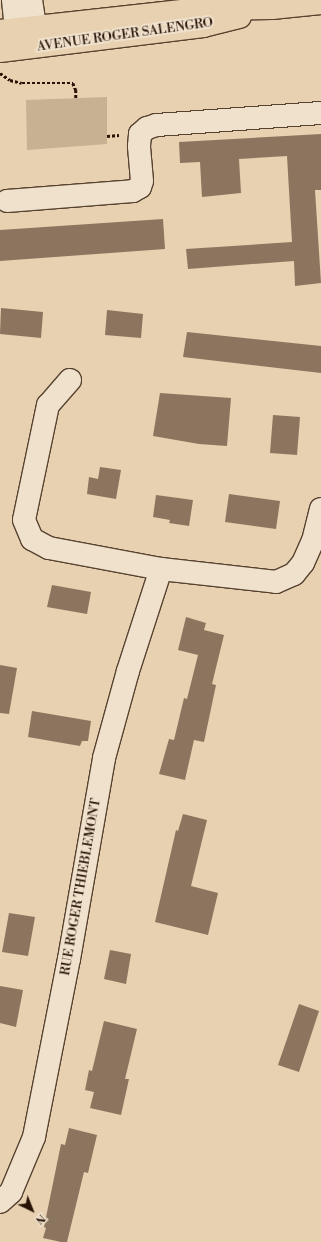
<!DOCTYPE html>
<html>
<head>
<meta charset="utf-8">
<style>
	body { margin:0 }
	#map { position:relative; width:321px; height:1242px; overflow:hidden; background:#e7d1b0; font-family:"Libre Bodoni",serif }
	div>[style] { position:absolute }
	.green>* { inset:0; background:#c6b193 }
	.building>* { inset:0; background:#8b755e }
	.path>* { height:2.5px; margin-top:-1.25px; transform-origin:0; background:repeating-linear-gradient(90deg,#271205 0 3px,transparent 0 5px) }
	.roads { filter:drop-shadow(1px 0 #574230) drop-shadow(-1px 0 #574230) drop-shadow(0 1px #574230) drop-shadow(0 -1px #574230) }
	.minor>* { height:22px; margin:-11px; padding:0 11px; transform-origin:11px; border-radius:11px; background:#efe1cc }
	.major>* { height:22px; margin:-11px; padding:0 11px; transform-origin:11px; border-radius:11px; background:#e7d1b0 }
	span { translate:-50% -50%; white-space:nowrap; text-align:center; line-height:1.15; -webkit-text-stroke:4px #efe1cc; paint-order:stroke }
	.street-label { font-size:13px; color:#271205 }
	.north { position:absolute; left:12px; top:1190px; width:40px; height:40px; -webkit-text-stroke:3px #efe1cc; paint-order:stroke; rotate:137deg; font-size:11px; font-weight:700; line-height:16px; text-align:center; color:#271205 }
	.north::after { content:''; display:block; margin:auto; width:14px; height:18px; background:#271205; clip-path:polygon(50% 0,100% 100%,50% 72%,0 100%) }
</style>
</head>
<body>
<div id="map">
	<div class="green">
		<div style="clip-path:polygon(107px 97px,107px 144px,27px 150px,26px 100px)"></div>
	</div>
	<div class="building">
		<div style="clip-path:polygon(321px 134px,321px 190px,315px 190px,321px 283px,295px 286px,294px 261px,188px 269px,186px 249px,292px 242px,287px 156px,239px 159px,241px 193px,202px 197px,200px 162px,180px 163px,179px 142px)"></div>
		<div style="clip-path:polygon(163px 219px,165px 249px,0 261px,0 230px)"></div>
		<div style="clip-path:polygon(1px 308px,43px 312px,41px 338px,0 334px)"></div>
		<div style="clip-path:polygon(107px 310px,143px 314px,141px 338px,105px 335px)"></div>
		<div style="clip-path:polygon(187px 332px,321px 346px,321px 373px,183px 357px)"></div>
		<div style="clip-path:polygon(160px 393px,231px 398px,227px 446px,199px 444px,153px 436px)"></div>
		<div style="clip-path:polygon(273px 415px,300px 417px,297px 455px,270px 453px)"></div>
		<div style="clip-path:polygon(100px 467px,121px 470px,116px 499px,87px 494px,89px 477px,98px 479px)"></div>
		<div style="clip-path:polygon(229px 494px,280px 501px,276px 529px,225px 522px)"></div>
		<div style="clip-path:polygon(156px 495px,193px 500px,189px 526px,169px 523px,170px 520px,153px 517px)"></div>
		<div style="clip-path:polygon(52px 585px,91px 592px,87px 614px,47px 607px)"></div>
		<div style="clip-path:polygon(186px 617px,206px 623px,204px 630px,224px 635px,212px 684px,216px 685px,204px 742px,194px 740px,185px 780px,159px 774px,169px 739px,174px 740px,184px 698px,187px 699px,198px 655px,178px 650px)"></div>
		<div style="clip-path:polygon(0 665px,17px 668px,9px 714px,0 713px)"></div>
		<div style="clip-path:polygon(32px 711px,91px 721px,88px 741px,82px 741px,80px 746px,28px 737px)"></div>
		<div style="clip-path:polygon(183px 814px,207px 820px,191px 886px,218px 893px,208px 935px,155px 922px,176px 830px,178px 831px)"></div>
		<div style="clip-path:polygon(9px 913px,35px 917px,28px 956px,2px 952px)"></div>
		<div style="clip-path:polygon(110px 950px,131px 954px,126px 984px,104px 979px)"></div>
		<div style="clip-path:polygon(0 986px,23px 990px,16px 1027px,0 1023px)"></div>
		<div style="clip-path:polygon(299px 1004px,319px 1011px,299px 1072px,278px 1065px)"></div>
		<div style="clip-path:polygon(104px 1021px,137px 1029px,125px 1079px,129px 1079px,121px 1115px,90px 1108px,94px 1092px,85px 1090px,89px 1070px,92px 1071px)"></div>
		<div style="clip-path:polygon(69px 1128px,97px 1135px,88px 1173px,84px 1172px,67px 1242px,61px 1242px,43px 1238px,46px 1228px,44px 1227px,61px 1144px,65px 1145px)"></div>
	</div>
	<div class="path">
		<div style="left:0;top:73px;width:12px;rotate:35deg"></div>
		<div style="left:10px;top:80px;width:12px;rotate:14deg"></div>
		<div style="left:22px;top:83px;width:51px"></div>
		<div style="left:73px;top:83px;width:8px;rotate:67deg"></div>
		<div style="left:76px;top:90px;width:8px;rotate:90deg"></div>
		<div style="left:107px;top:136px;width:12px;rotate:-5deg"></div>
	</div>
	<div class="roads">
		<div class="minor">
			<div style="left:13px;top:0;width:48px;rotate:84.1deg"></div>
			<div style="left:31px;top:0;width:46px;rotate:81.2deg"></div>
			<div style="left:7px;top:201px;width:126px;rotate:-4.5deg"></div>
			<div style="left:133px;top:191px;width:8px;rotate:-30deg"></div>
			<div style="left:140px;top:187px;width:6px;rotate:-72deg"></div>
			<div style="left:142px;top:181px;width:35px;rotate:-95deg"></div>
			<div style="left:139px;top:146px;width:12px;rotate:-85deg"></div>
			<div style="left:140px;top:134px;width:9px;rotate:-41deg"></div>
			<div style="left:147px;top:128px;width:10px;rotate:-17deg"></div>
			<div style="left:157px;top:125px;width:164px;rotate:-4.2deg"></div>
			<div style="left:70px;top:380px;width:33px;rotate:131deg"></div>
			<div style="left:48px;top:405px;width:117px;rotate:101.8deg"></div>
			<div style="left:24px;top:520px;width:21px;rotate:67deg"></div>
			<div style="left:32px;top:539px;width:19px;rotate:28deg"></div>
			<div style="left:49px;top:548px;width:114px;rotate:10.6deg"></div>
			<div style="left:161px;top:569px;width:116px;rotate:6.4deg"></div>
			<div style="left:276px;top:582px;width:20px;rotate:-24deg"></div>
			<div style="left:294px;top:574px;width:14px;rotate:-51deg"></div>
			<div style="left:303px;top:563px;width:24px;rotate:-66deg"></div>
			<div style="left:313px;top:541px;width:33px;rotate:-76deg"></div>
			<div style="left:0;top:1202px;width:15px;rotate:-42deg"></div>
			<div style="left:11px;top:1192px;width:60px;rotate:-67.3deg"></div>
			<div style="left:34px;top:1137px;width:181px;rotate:-78.9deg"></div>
			<div style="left:69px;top:959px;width:204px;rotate:-80.1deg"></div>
			<div style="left:104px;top:758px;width:90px;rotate:-74.6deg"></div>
			<div style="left:128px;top:671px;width:107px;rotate:-72.1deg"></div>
		</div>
		<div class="major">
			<div style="left:0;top:31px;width:201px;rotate:-6.3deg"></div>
			<div style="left:200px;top:9px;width:72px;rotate:-0.8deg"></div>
			<div style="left:272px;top:8px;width:49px;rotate:-5.8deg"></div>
			<div style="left:0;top:51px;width:205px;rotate:-7deg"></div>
			<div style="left:203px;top:26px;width:38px;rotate:-14deg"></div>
		</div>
	</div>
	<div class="street-label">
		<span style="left:125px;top:35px;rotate:-8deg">AVENUE ROGER SALENGRO</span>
		<span style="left:81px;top:887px;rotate:-80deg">RUE ROGER THIEBLEMONT</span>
	</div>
	<div class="north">N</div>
</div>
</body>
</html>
